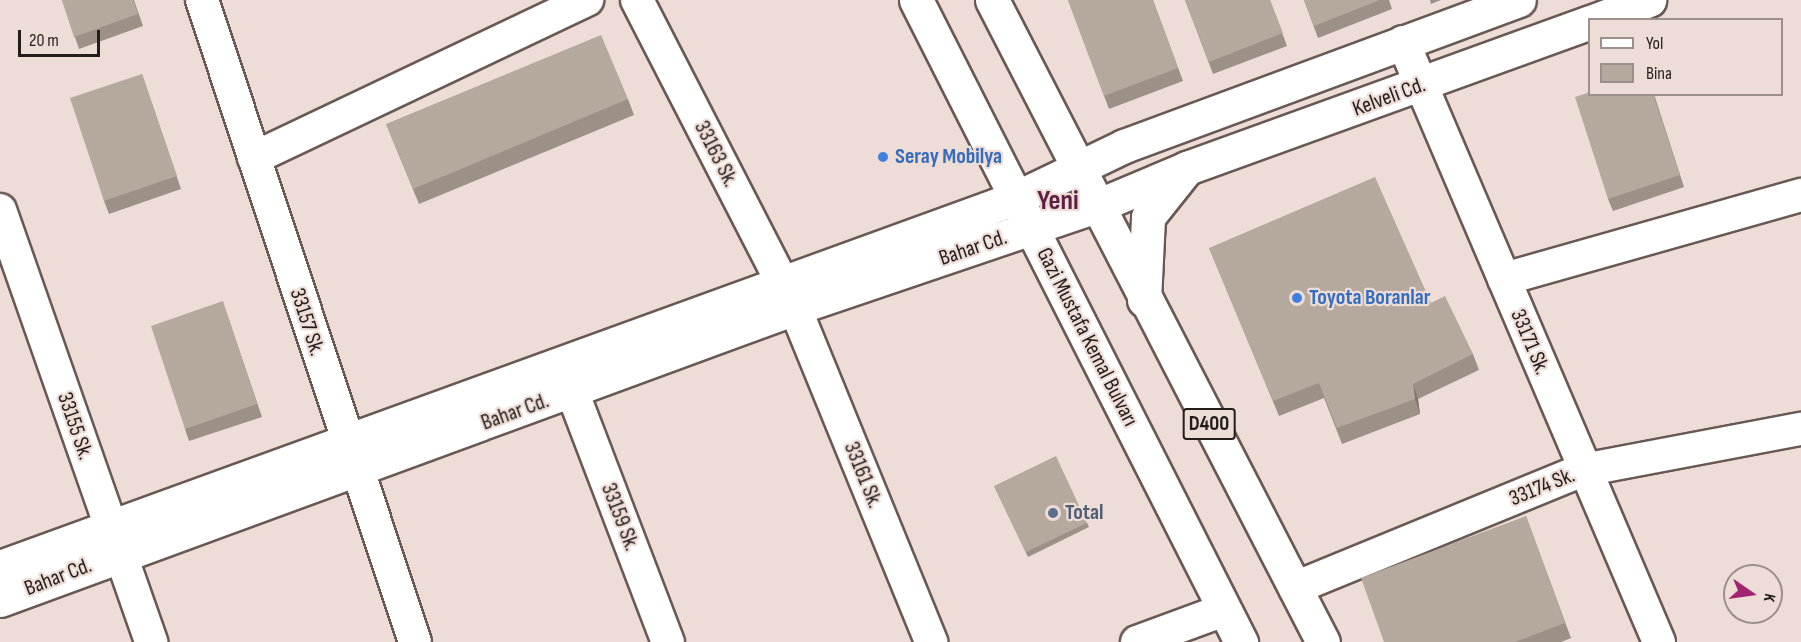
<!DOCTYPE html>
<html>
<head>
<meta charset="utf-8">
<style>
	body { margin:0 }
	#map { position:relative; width:1801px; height:642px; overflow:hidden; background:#eeddd6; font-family:"Sofia Sans Condensed",sans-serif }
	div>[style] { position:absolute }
	.roads { filter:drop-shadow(2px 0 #685954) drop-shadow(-2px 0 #685954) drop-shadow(0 2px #685954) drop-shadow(0 -2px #685954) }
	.minor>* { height:32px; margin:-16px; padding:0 16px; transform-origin:16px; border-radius:16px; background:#fff }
	.tertiary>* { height:33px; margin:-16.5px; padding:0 16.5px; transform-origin:16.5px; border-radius:16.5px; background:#fff }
	.trunk>* { height:33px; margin:-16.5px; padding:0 16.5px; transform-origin:16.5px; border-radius:16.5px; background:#fff }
	.wall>* { inset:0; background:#9c9087 }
	.shaded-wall>* { inset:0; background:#7f766e }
	.building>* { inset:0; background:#b5a89d }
	.dots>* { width:16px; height:16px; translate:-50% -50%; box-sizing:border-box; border:3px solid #eeddd6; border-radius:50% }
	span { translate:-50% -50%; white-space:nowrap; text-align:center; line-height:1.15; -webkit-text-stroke:4.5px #eeddd6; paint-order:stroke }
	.shield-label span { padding:2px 4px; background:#eeddd6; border:2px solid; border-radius:4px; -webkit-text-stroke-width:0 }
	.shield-label { font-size:21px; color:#231d1b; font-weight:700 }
	.street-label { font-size:22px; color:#231d1b }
	.shop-label { font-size:22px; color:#366cbe; font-weight:700 }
	.left { translate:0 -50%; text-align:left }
	.service-label { font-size:22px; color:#4e5e75; font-weight:700 }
	.district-label { font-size:28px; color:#5d1f43; font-weight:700 }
	.legend { position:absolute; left:1588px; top:18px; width:195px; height:78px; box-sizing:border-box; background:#eeddd6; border:2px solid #9d908b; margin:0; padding:8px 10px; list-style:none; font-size:18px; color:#231d1b }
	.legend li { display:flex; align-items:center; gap:12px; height:30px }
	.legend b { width:30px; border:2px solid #9d908b }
	.north { position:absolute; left:1723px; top:564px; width:60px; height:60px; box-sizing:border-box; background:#eeddd6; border:2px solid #9d908b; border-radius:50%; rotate:103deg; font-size:16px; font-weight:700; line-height:24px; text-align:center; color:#231d1b }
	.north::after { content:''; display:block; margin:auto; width:21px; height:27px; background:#a32272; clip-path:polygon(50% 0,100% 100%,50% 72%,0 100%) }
	.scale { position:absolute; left:18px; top:30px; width:82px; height:27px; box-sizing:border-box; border:3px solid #231d1b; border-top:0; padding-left:8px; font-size:18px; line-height:21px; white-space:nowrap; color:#231d1b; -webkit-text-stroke:4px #eeddd6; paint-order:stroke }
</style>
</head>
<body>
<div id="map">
	<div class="roads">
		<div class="minor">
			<div style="left:202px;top:0;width:676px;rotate:71.65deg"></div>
			<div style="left:637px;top:0;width:346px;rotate:62.8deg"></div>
			<div style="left:795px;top:308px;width:361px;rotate:67.8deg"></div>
			<div style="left:1403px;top:42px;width:652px;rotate:66.89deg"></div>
			<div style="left:254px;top:158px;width:369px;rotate:-25.4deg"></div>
			<div style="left:0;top:210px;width:458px;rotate:70.7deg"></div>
			<div style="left:1504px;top:279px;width:309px;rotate:-15.8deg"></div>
			<div style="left:572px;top:391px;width:269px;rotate:69.1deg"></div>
			<div style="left:1295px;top:588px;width:311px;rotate:-22.3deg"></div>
			<div style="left:1583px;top:470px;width:222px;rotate:-10.7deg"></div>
			<div style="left:1137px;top:642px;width:93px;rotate:-20.2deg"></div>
		</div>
		<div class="tertiary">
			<div style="left:1596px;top:20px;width:57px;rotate:-20.7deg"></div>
			<div style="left:1144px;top:300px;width:83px;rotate:-87.2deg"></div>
			<div style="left:1148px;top:217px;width:63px;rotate:-51.5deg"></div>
			<div style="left:1187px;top:168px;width:429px;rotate:-19.9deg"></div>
			<div style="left:0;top:567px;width:1081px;rotate:-19.96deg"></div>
			<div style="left:1016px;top:198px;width:120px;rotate:-25.7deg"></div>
			<div style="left:1124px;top:146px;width:421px;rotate:-20.3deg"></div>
			<div style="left:0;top:600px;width:847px;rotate:-20.17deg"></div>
			<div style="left:795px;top:308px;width:319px;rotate:-18.7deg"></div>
			<div style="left:1097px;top:206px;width:98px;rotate:-22.9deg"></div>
		</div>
		<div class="trunk">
			<div style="left:916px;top:0;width:720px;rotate:63.15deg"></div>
			<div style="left:992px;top:0;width:722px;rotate:62.73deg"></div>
		</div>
	</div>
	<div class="wall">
		<div style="clip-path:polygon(62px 0,134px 0,143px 26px,79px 49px)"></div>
		<div style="clip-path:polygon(1068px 0,1153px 0,1183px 81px,1109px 109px)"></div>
		<div style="clip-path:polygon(1185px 0,1270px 0,1287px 46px,1213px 74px)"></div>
		<div style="clip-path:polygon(1304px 0,1389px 0,1392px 9px,1318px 38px)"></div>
		<div style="clip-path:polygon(1430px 0,1441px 0,1431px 4px)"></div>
		<div style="clip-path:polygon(142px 74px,181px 189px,109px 214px,104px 201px)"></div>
		<div style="clip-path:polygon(1654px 94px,1684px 187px,1613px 211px,1608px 199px)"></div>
		<div style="clip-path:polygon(628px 99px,634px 115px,419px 204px,386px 124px)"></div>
		<div style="clip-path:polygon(1209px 248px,1431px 303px,1473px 354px,1479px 370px,1418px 399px,1420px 414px,1342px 444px,1324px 398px,1279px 416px)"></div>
		<div style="clip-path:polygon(227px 314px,262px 417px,189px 441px,185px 429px)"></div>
		<div style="clip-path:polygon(994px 486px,1087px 523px,1089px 527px,1028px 557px)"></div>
		<div style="clip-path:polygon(1526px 516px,1571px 638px,1561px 642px,1384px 642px)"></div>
	</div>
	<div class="shaded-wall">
		<div style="clip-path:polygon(1413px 384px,1418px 399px,1420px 414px,1415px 399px)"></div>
	</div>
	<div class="building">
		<div style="clip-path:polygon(62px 0,133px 0,138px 14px,74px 37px)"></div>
		<div style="clip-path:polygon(1068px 0,1153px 0,1178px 68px,1104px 96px)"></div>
		<div style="clip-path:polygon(1185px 0,1270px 0,1283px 33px,1209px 62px)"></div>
		<div style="clip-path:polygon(1304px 0,1380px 0,1314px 26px)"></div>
		<div style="clip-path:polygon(601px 35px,628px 99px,413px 189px,386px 124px)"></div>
		<div style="clip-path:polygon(142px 74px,177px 176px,104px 201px,70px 98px)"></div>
		<div style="clip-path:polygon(1590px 92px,1590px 94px,1653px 94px,1680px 175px,1608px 199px,1575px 97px)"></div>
		<div style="clip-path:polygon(1375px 177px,1431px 303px,1445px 296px,1473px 354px,1413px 384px,1415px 399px,1337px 428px,1319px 383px,1273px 401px,1209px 248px)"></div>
		<div style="clip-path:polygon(223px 301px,257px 404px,185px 429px,151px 326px)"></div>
		<div style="clip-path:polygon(1056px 456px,1087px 523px,1026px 552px,994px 486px)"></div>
		<div style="clip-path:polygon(1526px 516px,1565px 623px,1515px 642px,1384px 642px,1361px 578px)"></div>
	</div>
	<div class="dots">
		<div style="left:883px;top:157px;background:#3f7fe0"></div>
		<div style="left:1297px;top:298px;background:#3f7fe0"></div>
		<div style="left:1053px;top:513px;background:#5c6f8a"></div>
	</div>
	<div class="shield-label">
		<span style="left:1209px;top:424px">D400</span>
	</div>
	<div class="street-label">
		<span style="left:1389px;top:97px;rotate:-20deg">Kelveli Cd.</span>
		<span style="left:716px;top:154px;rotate:63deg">33163 Sk.</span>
		<span style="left:973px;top:248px;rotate:-19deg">Bahar Cd.</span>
		<span style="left:307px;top:322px;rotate:72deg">33157 Sk.</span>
		<span style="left:1087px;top:337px;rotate:63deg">Gazi Mustafa Kemal Bulvarı</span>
		<span style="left:1530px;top:342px;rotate:67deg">33171 Sk.</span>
		<span style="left:515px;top:412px;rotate:-20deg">Bahar Cd.</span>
		<span style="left:75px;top:426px;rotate:71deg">33155 Sk.</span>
		<span style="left:863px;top:475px;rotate:68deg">33161 Sk.</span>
		<span style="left:1542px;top:487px;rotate:-22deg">33174 Sk.</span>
		<span style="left:620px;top:517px;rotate:69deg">33159 Sk.</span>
		<span style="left:58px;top:577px;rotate:-21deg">Bahar Cd.</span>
	</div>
	<div class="shop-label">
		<span class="left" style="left:895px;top:157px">Seray Mobilya</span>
		<span class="left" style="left:1309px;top:298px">Toyota Boranlar</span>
	</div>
	<div class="service-label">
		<span class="left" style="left:1065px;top:513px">Total</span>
	</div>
	<div class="district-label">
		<span style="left:1058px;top:201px">Yeni</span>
	</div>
	<ul class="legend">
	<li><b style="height:8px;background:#fff"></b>Yol</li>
	<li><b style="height:16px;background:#b5a89d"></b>Bina</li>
	</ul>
	<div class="north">K</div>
	<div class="scale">20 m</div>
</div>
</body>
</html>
